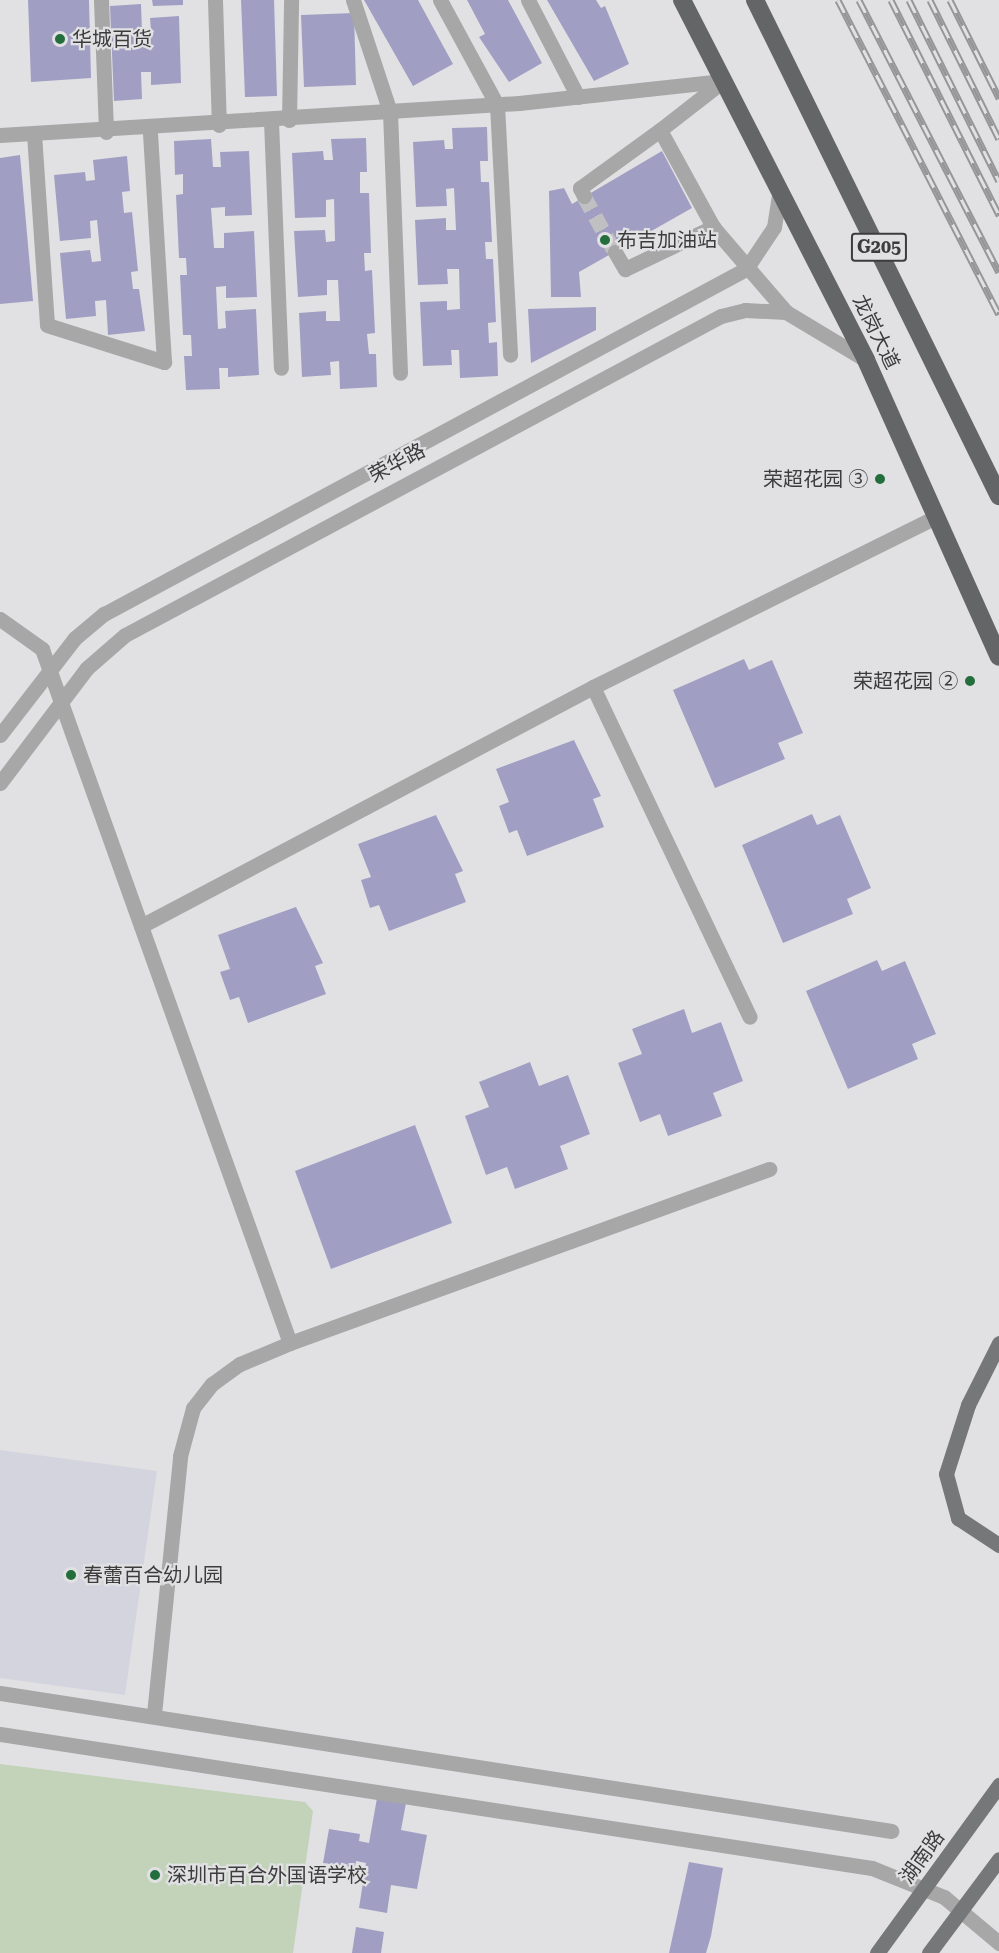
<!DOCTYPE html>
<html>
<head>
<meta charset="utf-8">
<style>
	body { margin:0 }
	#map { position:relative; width:999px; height:1953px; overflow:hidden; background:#e1e1e4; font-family:"Roboto Serif","Noto Sans SC",serif }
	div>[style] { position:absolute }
	.built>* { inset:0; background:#d4d4de }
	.green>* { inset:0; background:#c2d3b9 }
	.building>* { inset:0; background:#a09fc3 }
	.minor-tunnel>* { height:15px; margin-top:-7.5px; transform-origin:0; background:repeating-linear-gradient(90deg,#c0c0c3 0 15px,transparent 0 23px) }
	.minor>* { height:15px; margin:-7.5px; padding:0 7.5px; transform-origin:7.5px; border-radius:7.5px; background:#a7a7a8 }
	.major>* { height:15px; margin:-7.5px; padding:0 7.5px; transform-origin:7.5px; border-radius:7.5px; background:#767778 }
	.highway>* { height:18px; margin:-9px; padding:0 9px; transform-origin:9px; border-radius:9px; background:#646567 }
	.rail>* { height:7px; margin-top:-3.5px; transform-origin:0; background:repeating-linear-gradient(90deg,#e1e1e4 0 14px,#969698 0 28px); box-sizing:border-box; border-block:2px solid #969698 }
	.dots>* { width:16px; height:16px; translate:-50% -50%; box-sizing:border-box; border:3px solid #e1e1e4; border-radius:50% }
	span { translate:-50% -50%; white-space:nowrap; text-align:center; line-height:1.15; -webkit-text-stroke:4.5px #e1e1e4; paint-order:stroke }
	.shield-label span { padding:2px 4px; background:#e1e1e4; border:2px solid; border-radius:4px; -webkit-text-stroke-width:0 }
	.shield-label { font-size:18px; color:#3c3c3d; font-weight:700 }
	.poi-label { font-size:20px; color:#3c3c3d }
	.left { translate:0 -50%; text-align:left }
	.right { translate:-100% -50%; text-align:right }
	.street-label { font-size:20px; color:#3c3c3d }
</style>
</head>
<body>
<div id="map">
	<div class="built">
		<div style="clip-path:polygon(0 1450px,157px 1471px,125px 1695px,0 1678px)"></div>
	</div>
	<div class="green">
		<div style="clip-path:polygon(0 1764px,305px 1802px,313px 1811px,293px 1953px,0 1953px)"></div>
	</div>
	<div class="building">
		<div style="clip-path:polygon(28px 0,89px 0,91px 78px,31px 82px)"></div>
		<div style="clip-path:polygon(152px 0,183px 0,183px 5px,153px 6px)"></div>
		<div style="clip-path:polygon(241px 0,274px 0,277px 96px,245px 97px)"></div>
		<div style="clip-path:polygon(364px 0,418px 0,453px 64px,413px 86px)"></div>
		<div style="clip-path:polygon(467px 0,508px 0,542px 63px,509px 82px,479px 37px,485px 34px)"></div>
		<div style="clip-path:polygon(547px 0,596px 0,601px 8px,605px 6px,629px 64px,594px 81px)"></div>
		<div style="clip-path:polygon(141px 4px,142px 32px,151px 31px,150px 18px,179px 16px,181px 83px,151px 85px,151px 72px,141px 72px,142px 99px,114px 101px,110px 6px)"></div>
		<div style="clip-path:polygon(354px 13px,356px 85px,304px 87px,301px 15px)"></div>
		<div style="clip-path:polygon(487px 127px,488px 161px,480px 161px,481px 182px,489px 182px,492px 242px,485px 242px,486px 259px,493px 259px,496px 322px,488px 323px,489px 343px,497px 342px,498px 376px,460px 378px,459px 350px,451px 350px,452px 365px,423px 366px,420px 302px,447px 301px,447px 310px,460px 309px,459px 269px,447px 269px,448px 284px,418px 285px,415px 220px,446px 218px,446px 230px,456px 230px,454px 188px,446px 189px,447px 206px,416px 207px,413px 142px,444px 140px,445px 149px,453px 149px,452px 128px)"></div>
		<div style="clip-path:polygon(366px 138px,367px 172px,360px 172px,360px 193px,369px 193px,371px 253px,364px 253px,365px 271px,372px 270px,375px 333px,367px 334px,369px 354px,376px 354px,377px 387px,340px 389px,339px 361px,330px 362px,331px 375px,302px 377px,299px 313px,326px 311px,326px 321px,340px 321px,338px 280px,327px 280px,327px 295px,298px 297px,294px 231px,325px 230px,326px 242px,335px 241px,334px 199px,326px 200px,326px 217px,295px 218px,292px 153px,323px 151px,324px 160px,333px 160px,331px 139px)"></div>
		<div style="clip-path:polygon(211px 139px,213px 167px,221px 167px,220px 152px,249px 151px,252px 215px,225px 216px,225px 207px,211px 208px,214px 248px,224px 248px,224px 233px,254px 231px,257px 297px,226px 298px,226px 286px,216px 287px,218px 329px,226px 328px,225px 311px,256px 309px,259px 375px,228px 377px,228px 368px,219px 368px,220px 389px,186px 390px,184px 356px,192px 356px,191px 335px,183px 335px,180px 275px,187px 275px,186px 258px,179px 258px,176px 195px,183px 194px,183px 174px,175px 175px,174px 141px)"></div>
		<div style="clip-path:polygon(662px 151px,692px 208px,579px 272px,581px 297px,551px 297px,549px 191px,564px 188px,572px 204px)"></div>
		<div style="clip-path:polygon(20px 155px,33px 301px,0 304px,0 158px)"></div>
		<div style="clip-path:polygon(127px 156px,130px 191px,122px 192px,124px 213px,132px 212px,138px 271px,131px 272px,133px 289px,139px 289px,145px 331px,108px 335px,106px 300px,95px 301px,96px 316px,66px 319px,60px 253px,90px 250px,92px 262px,101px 261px,97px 220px,90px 221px,91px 238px,60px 241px,54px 175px,85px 172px,86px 181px,95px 180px,93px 160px)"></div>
		<div style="clip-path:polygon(596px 307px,596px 330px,531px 363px,528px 309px)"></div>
		<div style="clip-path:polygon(744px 659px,749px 670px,772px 660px,803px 733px,778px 743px,785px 759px,715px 788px,673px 690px)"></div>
		<div style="clip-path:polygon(574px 740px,601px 796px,593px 799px,604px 827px,527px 856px,517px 830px,509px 833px,499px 806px,509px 802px,496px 769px)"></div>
		<div style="clip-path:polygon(812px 814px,817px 825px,840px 815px,871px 888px,847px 899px,853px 914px,783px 943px,742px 845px)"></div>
		<div style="clip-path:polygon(436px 815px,463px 871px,455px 874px,466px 902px,389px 931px,379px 905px,370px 908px,361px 880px,371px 877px,358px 844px)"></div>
		<div style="clip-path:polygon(296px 907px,323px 963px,315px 966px,326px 994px,248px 1023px,239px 997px,230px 1000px,220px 972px,230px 969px,218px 935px)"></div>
		<div style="clip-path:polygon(877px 960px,882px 971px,905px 961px,936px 1034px,912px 1044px,918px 1059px,848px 1089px,806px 991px)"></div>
		<div style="clip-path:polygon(684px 1009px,692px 1033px,721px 1022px,743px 1081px,713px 1093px,722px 1116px,668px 1136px,660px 1114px,640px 1122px,618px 1063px,642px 1054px,632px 1029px)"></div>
		<div style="clip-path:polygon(530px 1062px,539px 1086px,568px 1075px,590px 1134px,560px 1146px,568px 1169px,515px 1189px,507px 1167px,486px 1175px,465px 1116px,489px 1107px,479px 1082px)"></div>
		<div style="clip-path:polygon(415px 1125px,452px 1223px,331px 1269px,295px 1171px)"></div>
		<div style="clip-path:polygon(377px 1798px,406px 1803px,401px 1830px,427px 1835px,417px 1889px,391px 1885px,387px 1913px,359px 1908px,366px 1863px,356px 1861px,355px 1868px,323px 1863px,329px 1829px,360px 1834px,359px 1841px,369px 1843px)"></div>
		<div style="clip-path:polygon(689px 1862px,723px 1868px,711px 1936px,706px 1953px,669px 1953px)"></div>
		<div style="clip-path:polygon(356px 1927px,384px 1932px,381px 1953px,352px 1953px)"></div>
	</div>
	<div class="minor-tunnel">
		<div style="left:584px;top:196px;width:64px;rotate:61deg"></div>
	</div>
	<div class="minor">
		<div style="left:101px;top:0;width:132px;rotate:87.8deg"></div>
		<div style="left:215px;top:0;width:125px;rotate:88.2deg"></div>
		<div style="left:353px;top:0;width:118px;rotate:71.7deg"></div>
		<div style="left:390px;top:112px;width:261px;rotate:87.8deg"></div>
		<div style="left:440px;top:0;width:119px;rotate:61.5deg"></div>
		<div style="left:497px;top:105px;width:250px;rotate:87deg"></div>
		<div style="left:528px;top:0;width:109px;rotate:62.7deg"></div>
		<div style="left:723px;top:81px;width:80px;rotate:142.1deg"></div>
		<div style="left:660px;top:130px;width:111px;rotate:61.3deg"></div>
		<div style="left:713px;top:227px;width:112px;rotate:49.3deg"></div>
		<div style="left:289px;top:120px;width:120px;rotate:-89deg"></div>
		<div style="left:271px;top:121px;width:247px;rotate:87.7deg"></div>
		<div style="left:34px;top:134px;width:191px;rotate:86.1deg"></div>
		<div style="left:47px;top:325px;width:123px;rotate:17.5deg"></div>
		<div style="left:164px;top:362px;width:232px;rotate:-93.5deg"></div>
		<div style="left:0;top:135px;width:520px;rotate:-3.53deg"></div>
		<div style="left:519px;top:103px;width:205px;rotate:-6.2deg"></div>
		<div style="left:584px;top:196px;width:9px;rotate:-117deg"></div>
		<div style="left:580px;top:188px;width:99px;rotate:-35.9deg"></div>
		<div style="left:615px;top:252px;width:20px;rotate:60deg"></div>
		<div style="left:625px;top:269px;width:98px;rotate:-25.5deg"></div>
		<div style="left:0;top:619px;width:52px;rotate:35.5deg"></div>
		<div style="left:42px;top:649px;width:737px;rotate:70.34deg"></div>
		<div style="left:593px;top:687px;width:365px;rotate:64.6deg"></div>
		<div style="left:0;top:735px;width:123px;rotate:-52.3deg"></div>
		<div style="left:75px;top:638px;width:38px;rotate:-40deg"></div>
		<div style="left:104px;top:614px;width:729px;rotate:-28.25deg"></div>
		<div style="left:746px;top:269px;width:50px;rotate:-56.3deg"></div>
		<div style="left:774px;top:227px;width:36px;rotate:-81deg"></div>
		<div style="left:0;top:783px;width:144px;rotate:-52.9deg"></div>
		<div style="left:87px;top:668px;width:50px;rotate:-41deg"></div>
		<div style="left:125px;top:635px;width:676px;rotate:-28.16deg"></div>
		<div style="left:721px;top:316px;width:25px;rotate:-14deg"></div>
		<div style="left:745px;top:310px;width:41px;rotate:2.8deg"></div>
		<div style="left:786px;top:312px;width:93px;rotate:31deg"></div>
		<div style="left:141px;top:926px;width:511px;rotate:-27.87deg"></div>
		<div style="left:593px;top:687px;width:383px;rotate:-26.4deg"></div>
		<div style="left:0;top:1693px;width:902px;rotate:8.8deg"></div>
		<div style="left:154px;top:1714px;width:259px;rotate:-84.2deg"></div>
		<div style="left:180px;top:1456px;width:50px;rotate:-74.8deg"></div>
		<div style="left:193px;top:1408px;width:31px;rotate:-52deg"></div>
		<div style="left:212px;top:1384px;width:34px;rotate:-36deg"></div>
		<div style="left:240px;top:1364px;width:54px;rotate:-22.8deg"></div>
		<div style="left:290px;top:1343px;width:510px;rotate:-19.96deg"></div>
		<div style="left:0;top:1734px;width:882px;rotate:8.74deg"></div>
		<div style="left:872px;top:1868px;width:78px;rotate:21.9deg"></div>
		<div style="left:944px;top:1897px;width:72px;rotate:39.9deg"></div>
	</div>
	<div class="major">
		<div style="left:999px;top:1343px;width:69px;rotate:116.6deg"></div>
		<div style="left:968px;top:1405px;width:72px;rotate:107.7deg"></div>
		<div style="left:946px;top:1474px;width:46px;rotate:74.7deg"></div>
		<div style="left:958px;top:1518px;width:49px;rotate:33.4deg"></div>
		<div style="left:877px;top:1953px;width:208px;rotate:-54deg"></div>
		<div style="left:929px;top:1953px;width:117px;rotate:-53.3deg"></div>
	</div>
	<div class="highway">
		<div style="left:682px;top:0;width:404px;rotate:62.9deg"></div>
		<div style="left:866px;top:360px;width:325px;rotate:65.9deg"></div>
		<div style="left:755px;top:0;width:553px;rotate:63.81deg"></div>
	</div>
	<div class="rail">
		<div style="left:838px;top:0;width:353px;rotate:62.9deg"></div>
		<div style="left:859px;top:0;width:306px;rotate:62.8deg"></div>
		<div style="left:891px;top:0;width:241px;rotate:63.3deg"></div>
		<div style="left:909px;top:0;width:202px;rotate:63.6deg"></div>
		<div style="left:930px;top:0;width:155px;rotate:63.6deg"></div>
		<div style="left:950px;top:0;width:110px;rotate:63.4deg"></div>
	</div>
	<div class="dots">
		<div style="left:60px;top:39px;background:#236e3c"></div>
		<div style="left:605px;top:240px;background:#236e3c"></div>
		<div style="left:880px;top:479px;background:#236e3c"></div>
		<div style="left:970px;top:681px;background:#236e3c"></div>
		<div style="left:71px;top:1575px;background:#236e3c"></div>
		<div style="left:155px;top:1875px;background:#236e3c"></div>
	</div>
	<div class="shield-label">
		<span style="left:879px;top:247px">G205</span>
	</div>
	<div class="poi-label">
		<span class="left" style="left:72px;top:39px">华城百货</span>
		<span class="left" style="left:617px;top:240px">布吉加油站</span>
		<span class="right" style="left:868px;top:479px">荣超花园 ③</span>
		<span class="right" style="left:958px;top:681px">荣超花园 ②</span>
		<span class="left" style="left:83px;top:1575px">春蕾百合幼儿园</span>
		<span class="left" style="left:167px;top:1875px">深圳市百合外国语学校</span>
	</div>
	<div class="street-label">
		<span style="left:876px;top:332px;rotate:64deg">龙岗大道</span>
		<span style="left:397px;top:463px;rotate:-28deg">荣华路</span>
		<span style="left:922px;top:1857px;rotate:-54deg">湖南路</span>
	</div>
</div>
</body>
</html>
